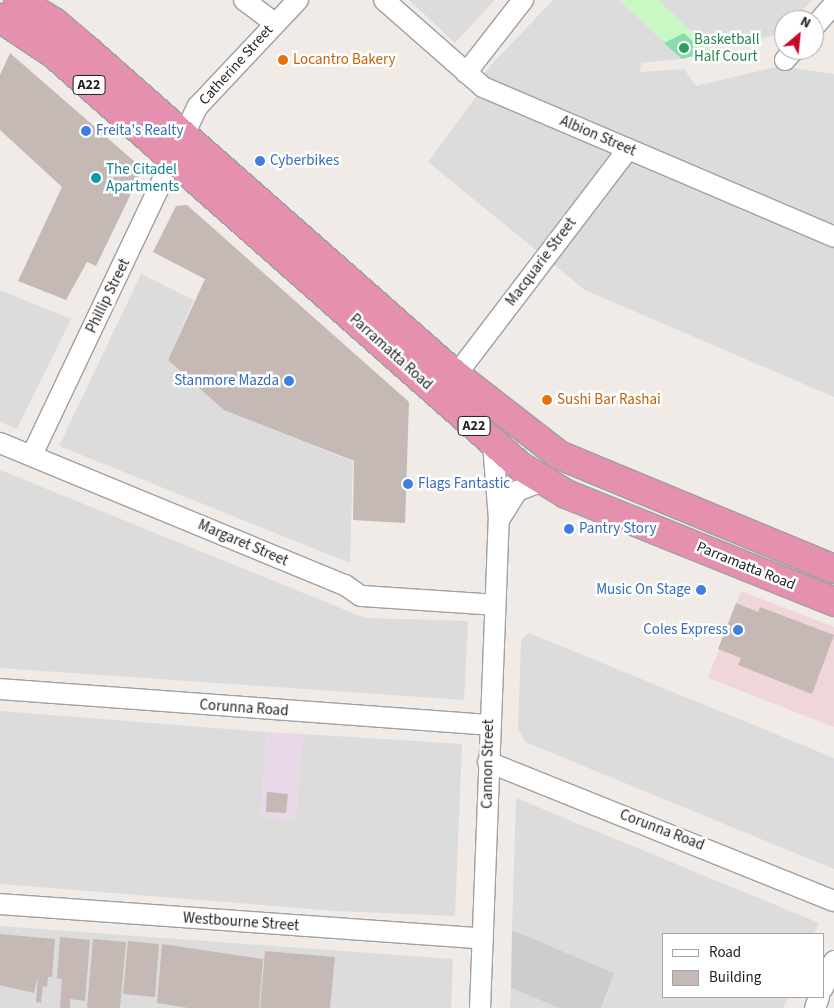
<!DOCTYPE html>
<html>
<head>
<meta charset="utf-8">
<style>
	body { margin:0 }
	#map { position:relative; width:834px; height:1008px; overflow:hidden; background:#f0ebe6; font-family:"Source Sans 3",sans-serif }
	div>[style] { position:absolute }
	.residential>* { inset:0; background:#dddcdc }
	.commercial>* { inset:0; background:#f0d6d9 }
	.industrial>* { inset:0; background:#e8d8e8 }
	.religious>* { inset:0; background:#cdcdcd }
	.park>* { inset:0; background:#c9f8c4 }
	.pitch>* { inset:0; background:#86dcac }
	.building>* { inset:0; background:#c4b9b5 }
	.roads { filter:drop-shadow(1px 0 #a0a0a0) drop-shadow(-1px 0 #a0a0a0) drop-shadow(0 1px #a0a0a0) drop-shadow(0 -1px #a0a0a0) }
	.minor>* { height:20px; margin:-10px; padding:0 10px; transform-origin:10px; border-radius:10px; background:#fff }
	.highway>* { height:28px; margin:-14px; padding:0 14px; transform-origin:14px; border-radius:14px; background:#e490ae }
	.dots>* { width:14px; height:14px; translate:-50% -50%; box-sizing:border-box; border:2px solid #fff; border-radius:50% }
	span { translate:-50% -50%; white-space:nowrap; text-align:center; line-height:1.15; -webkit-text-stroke:5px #fff; paint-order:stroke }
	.shield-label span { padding:1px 4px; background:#fff; border:1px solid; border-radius:4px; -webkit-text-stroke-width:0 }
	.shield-label { font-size:14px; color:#1f1f1f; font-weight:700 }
	.leisure-label { font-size:15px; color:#27864d }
	.left { translate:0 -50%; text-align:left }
	.food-label { font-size:15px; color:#c56008 }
	.street-label { font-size:15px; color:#1f1f1f }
	.shop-label { font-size:15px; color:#366cbe }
	.right { translate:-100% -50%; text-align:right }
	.culture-label { font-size:15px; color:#0d838f }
	.legend { position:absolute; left:662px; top:933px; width:162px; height:65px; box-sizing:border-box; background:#fff; border:1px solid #a5a5a5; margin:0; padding:6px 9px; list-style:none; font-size:15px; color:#1f1f1f }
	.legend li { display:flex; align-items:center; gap:10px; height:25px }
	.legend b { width:25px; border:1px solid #a5a5a5 }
	.north { position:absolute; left:774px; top:10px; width:50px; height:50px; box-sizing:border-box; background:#fff; border:1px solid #a5a5a5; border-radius:50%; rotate:28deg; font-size:14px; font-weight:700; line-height:20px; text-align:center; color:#1f1f1f }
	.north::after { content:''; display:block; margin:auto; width:18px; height:22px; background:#c80627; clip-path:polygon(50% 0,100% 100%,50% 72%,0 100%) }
</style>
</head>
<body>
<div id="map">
	<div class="residential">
		<div style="clip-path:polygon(409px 0,495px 0,455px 43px)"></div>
		<div style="clip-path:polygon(553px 0,619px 0,682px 59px,641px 63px,640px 72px,684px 69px,696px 86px,780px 66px,834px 74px,834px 397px,585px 290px,428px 162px,483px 87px,478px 83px,490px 66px)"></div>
		<div style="clip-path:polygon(658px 0,812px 0,793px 20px,784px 20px,780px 34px,712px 50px)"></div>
		<div style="clip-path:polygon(141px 274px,194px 300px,168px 360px,224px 409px,353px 462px,350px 563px,59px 446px)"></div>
		<div style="clip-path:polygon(0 290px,71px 319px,17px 429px,0 422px)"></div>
		<div style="clip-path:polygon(0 470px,365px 618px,468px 621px,464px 700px,0 668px)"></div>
		<div style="clip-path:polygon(529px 633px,834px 758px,834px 869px,525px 742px,518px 729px,521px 640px)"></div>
		<div style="clip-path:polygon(0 711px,267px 732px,261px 817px,295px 820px,303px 734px,462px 744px,455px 916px,336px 911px,0 884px)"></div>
		<div style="clip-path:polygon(516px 798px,819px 923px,814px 934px,663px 934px,663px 997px,788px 997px,783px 1008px,601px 1008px,614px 973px,512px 930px)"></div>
		<div style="clip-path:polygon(0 926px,453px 959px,451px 1008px,0 1008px)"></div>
		<div style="clip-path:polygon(511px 988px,559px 1008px,510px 1008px)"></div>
	</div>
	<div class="commercial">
		<div style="clip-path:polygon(741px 591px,834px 627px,834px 727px,708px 678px)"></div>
	</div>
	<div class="industrial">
		<div style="clip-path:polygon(267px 732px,303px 734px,295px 820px,261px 818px)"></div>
	</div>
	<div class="religious">
		<div style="clip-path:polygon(512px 930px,614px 973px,601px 1008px,559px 1008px,511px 988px)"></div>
	</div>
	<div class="park">
		<div style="clip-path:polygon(619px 0,658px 0,712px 50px,682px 59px)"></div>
	</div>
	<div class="pitch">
		<div style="clip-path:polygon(684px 33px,704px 53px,682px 59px,664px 43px)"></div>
	</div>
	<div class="building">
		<div style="clip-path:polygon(10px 53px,143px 169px,96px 266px,87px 262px,66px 300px,18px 281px,62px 187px,0 130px,0 75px)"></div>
		<div style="clip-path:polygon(187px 205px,409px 402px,405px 523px,353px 520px,354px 461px,224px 410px,168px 360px,205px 279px,153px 252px,176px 206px)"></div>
		<div style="clip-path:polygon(736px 603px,758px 612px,760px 607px,834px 635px,812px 694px,738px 665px,741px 658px,718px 649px)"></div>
		<div style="clip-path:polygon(267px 792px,288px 794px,286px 813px,266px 812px)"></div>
		<div style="clip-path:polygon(0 934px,55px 939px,52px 977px,48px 977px,47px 987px,43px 986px,41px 1003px,36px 1002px,38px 976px,34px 993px,0 985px)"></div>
		<div style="clip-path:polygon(60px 937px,90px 940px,85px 1001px,70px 999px,70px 1008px,60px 1008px,62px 979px,57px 978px)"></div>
		<div style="clip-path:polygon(93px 939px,126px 942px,120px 1008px,87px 1008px)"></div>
		<div style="clip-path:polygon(128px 941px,159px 944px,155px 997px,123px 994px)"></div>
		<div style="clip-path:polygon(162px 944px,263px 959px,259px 1008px,188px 1008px,157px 1003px)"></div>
		<div style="clip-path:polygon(265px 951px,335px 957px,330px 1008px,260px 1008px)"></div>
	</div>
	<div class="roads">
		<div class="minor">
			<div style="left:244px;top:0;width:38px;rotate:37deg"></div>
			<div style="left:384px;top:0;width:132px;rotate:41.3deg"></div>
			<div style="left:483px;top:87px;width:382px;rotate:23.1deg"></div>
			<div style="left:814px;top:27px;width:30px;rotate:-49deg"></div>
			<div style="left:785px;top:60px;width:13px;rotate:-48deg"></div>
			<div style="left:466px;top:73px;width:93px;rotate:-52deg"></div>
			<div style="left:456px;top:375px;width:284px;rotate:-52.7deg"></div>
			<div style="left:0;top:443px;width:373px;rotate:22.4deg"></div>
			<div style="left:345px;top:585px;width:19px;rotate:35deg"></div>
			<div style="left:361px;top:596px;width:134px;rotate:3.8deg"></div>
			<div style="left:32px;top:455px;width:386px;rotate:-64.6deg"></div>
			<div style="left:198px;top:106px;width:146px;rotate:-46.7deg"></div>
			<div style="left:499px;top:520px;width:34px;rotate:-58deg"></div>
			<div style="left:517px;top:491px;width:28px;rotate:-21deg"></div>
			<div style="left:0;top:689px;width:490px;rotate:4.2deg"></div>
			<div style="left:488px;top:762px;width:373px;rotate:21.9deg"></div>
			<div style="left:0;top:904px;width:484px;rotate:4.1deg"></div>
			<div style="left:823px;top:988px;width:29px;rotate:-68deg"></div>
			<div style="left:480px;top:1008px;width:488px;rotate:-87.8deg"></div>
			<div style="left:499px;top:520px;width:77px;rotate:-94.5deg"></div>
			<div style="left:815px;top:1008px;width:12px;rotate:-70deg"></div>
		</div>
		<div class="highway">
			<div style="left:18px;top:0;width:42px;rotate:31.4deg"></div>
			<div style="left:54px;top:22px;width:42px;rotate:40.2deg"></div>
			<div style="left:86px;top:49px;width:493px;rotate:41.4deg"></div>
			<div style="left:456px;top:375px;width:130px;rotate:37.8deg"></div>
			<div style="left:559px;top:455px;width:298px;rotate:22.5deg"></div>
			<div style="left:0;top:18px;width:66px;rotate:33.9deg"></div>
			<div style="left:55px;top:55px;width:621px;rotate:41.47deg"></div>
			<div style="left:520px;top:466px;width:54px;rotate:31.3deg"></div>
			<div style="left:566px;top:494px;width:289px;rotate:21.9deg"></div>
		</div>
	</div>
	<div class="dots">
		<div style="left:684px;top:48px;background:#2e9e5b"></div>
		<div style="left:283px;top:60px;background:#e8710a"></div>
		<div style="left:86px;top:131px;background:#3f7fe0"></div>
		<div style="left:260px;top:161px;background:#3f7fe0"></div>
		<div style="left:96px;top:178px;background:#0f9aa8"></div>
		<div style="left:289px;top:381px;background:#3f7fe0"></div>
		<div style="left:547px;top:400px;background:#e8710a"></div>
		<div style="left:408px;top:484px;background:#3f7fe0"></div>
		<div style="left:569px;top:529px;background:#3f7fe0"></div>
		<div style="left:701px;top:590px;background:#3f7fe0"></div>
		<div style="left:738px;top:630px;background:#3f7fe0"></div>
	</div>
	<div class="shield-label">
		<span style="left:89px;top:85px">A22</span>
		<span style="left:474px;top:426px">A22</span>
	</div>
	<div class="leisure-label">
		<span class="left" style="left:694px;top:48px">Basketball<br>Half Court</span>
	</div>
	<div class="food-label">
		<span class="left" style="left:293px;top:60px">Locantro Bakery</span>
		<span class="left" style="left:557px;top:400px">Sushi Bar Rashai</span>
	</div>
	<div class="street-label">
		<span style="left:236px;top:65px;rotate:-48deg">Catherine Street</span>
		<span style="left:598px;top:136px;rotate:23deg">Albion Street</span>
		<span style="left:541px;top:262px;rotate:-53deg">Macquarie Street</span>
		<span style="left:108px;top:296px;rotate:-64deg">Phillip Street</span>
		<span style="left:391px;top:352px;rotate:42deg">Parramatta Road</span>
		<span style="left:243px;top:543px;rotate:23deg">Margaret Street</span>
		<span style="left:746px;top:566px;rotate:22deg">Parramatta Road</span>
		<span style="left:244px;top:708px;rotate:4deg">Corunna Road</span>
		<span style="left:488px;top:764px;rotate:-89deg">Cannon Street</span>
		<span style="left:662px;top:830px;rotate:21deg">Corunna Road</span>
		<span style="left:241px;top:922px;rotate:4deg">Westbourne Street</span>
	</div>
	<div class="shop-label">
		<span class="left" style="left:96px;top:131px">Freita's Realty</span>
		<span class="left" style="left:270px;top:161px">Cyberbikes</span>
		<span class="right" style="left:279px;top:381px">Stanmore Mazda</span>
		<span class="left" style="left:418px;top:484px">Flags Fantastic</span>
		<span class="left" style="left:579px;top:529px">Pantry Story</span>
		<span class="right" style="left:691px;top:590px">Music On Stage</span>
		<span class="right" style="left:728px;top:630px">Coles Express</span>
	</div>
	<div class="culture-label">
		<span class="left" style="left:106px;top:178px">The Citadel<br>Apartments</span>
	</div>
	<ul class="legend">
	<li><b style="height:6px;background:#fff"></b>Road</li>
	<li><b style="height:14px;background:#c4b9b5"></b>Building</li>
	</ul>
	<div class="north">N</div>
</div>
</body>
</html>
